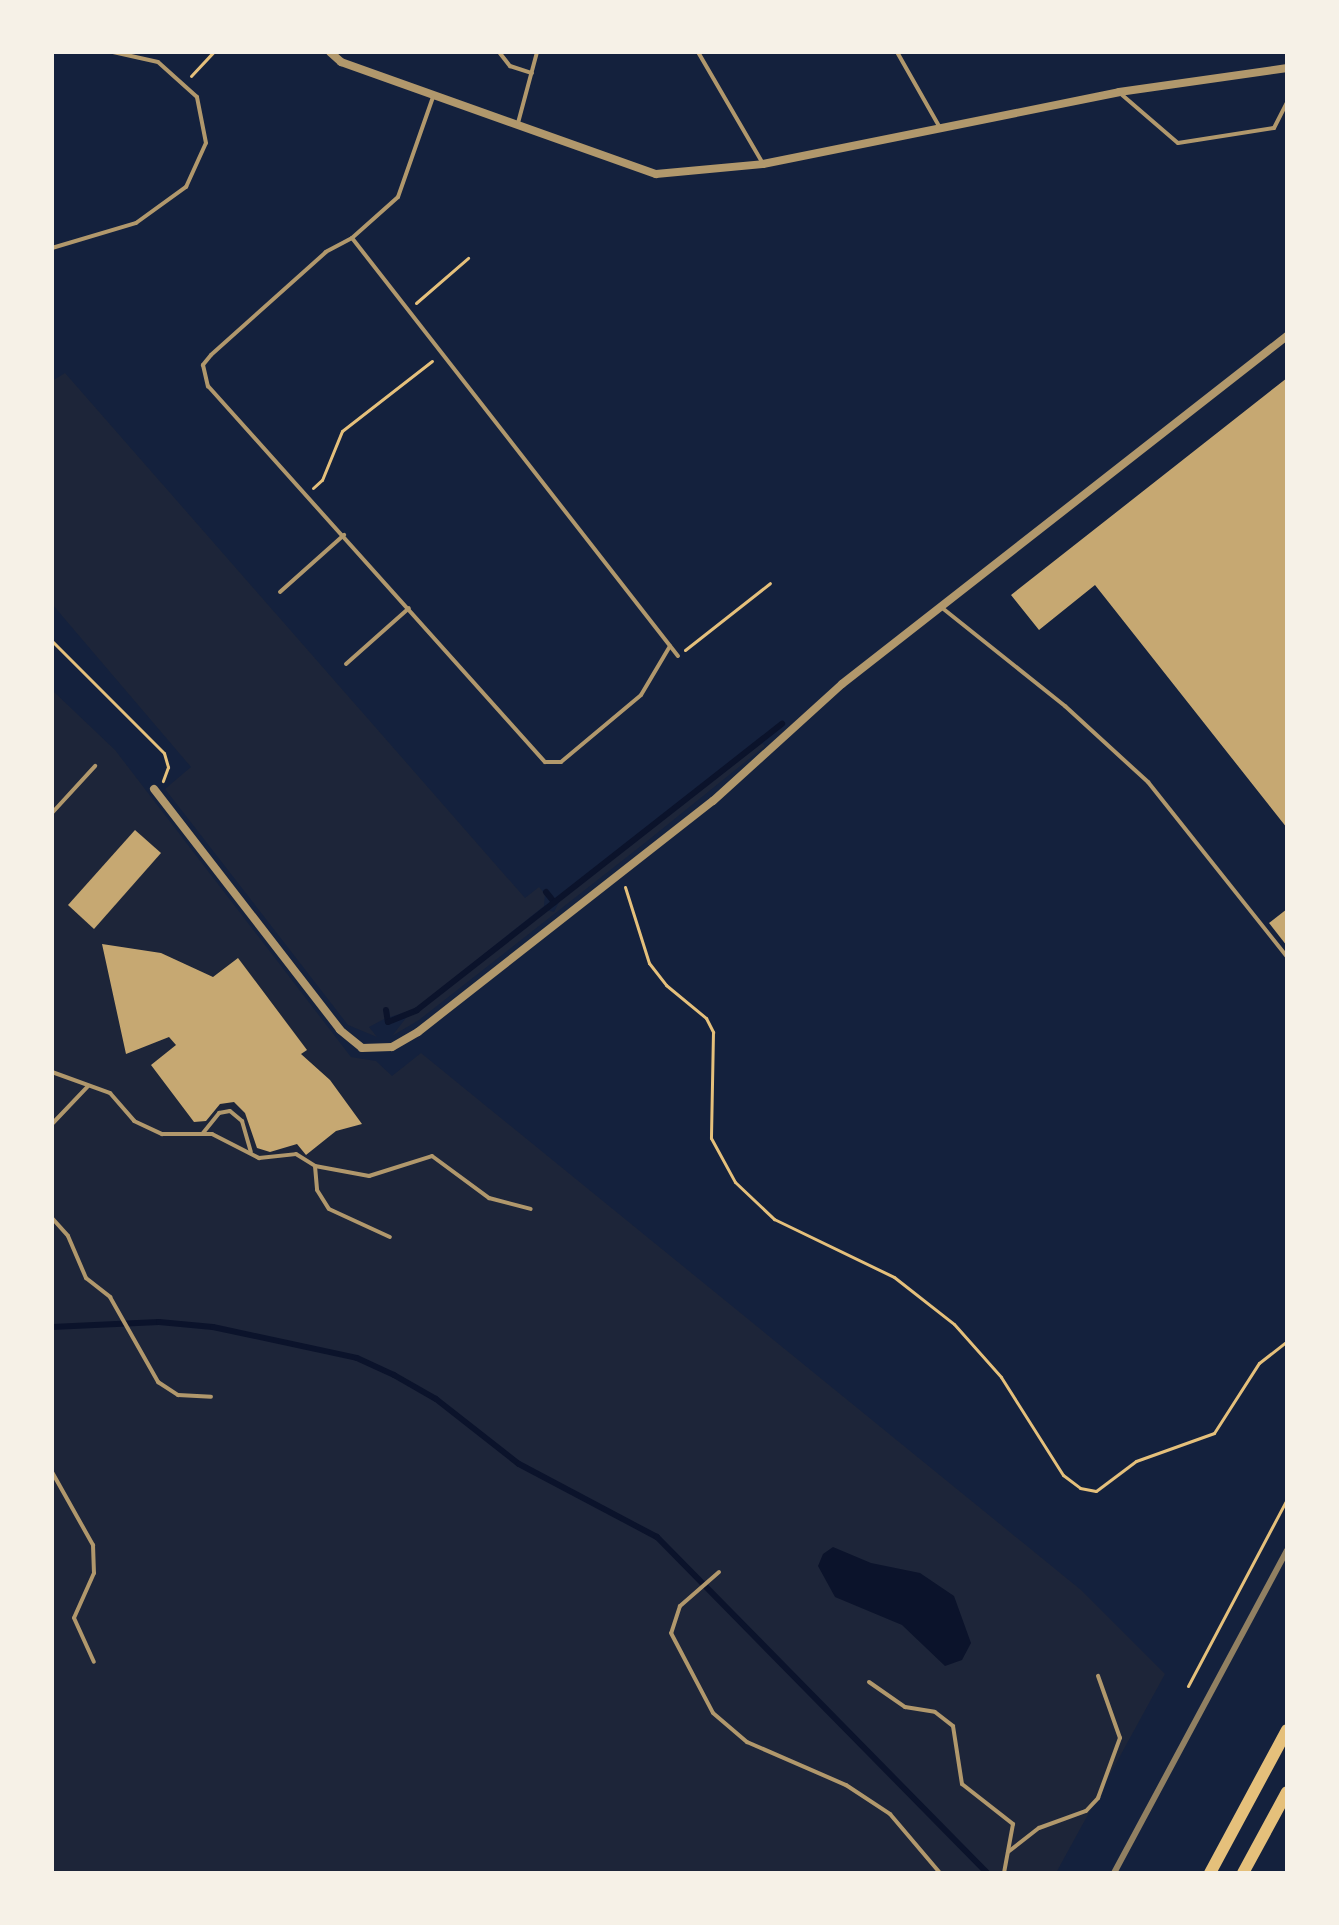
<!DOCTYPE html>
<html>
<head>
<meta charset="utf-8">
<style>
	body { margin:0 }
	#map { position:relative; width:1339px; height:1925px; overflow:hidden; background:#14213d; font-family:"Libre Baskerville",serif }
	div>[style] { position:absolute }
	.green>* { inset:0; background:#1d2539 }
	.water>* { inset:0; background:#0b132b }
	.stream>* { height:6px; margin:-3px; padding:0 3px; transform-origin:3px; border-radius:3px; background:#0b132b }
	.building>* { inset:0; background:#c6a872 }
	.path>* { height:3px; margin:-1.5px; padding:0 1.5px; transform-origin:1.5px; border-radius:1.5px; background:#e5c07b }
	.service>* { height:4px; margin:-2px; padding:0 2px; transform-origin:2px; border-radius:2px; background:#b1986c }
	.minor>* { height:8px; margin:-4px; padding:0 4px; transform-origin:4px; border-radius:4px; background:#b1986c }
	.trunk>* { height:12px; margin:-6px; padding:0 6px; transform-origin:6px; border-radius:6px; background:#e5c07b }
	.rail>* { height:6px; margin:-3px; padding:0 3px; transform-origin:3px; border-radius:3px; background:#918062 }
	span { translate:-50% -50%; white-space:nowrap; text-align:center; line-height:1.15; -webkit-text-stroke:7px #f6f1e7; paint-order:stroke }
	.frame { position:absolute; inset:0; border:54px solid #f6f1e7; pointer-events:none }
</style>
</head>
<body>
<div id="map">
	<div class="green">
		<div style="clip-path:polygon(65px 373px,525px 898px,539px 887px,545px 894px,544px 906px,415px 1009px,390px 1017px,389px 1009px,384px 1012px,386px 1018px,369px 1027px,377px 1037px,348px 1025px,165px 789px,191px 767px,52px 604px,52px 381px)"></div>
		<div style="clip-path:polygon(52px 690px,115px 750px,351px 1057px,376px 1061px,392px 1076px,421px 1053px,1081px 1590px,1165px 1674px,1056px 1873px,52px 1873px)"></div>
		<div style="clip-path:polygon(762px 743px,765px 746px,646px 842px,419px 1020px,392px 1036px,406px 1018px,547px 910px,554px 912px,561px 898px)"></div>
	</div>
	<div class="water">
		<div style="clip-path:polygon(833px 1547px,871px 1563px,920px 1573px,954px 1596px,971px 1643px,962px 1660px,945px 1666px,902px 1625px,835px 1597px,818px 1566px,823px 1554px)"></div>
	</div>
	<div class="stream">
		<div style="left:546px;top:892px;width:13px;rotate:51deg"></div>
		<div style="left:386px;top:1010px;width:12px;rotate:81deg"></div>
		<div style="left:388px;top:1022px;width:31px;rotate:-22deg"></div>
		<div style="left:417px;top:1010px;width:464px;rotate:-38.1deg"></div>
		<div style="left:52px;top:1327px;width:107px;rotate:-2.7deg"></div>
		<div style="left:159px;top:1322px;width:54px;rotate:5.3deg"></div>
		<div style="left:213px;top:1327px;width:147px;rotate:12.1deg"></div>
		<div style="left:357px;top:1358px;width:41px;rotate:24.7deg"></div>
		<div style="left:394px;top:1375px;width:48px;rotate:29.7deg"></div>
		<div style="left:436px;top:1399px;width:105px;rotate:38.1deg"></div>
		<div style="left:519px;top:1464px;width:156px;rotate:27.9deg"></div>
		<div style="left:657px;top:1537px;width:471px;rotate:45.5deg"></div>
	</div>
	<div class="building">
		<div style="clip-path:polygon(1287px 378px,1287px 828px,1095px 585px,1039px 630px,1011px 595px)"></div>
		<div style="clip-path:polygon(135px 830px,161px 853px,94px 929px,68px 905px)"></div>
		<div style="clip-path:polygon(1287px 909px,1287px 946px,1269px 923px)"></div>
		<div style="clip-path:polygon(102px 944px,161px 953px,213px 977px,238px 958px,307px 1050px,301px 1054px,330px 1080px,362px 1124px,336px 1131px,306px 1155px,297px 1144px,270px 1152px,257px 1148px,245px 1113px,234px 1102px,220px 1104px,206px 1121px,194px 1122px,151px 1065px,176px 1045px,169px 1037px,126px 1054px)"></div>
	</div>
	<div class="path">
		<div style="left:191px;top:76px;width:33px;rotate:-47deg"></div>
		<div style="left:416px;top:303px;width:69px;rotate:-40.9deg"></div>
		<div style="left:313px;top:488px;width:12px;rotate:-42deg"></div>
		<div style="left:322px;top:480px;width:53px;rotate:-67.8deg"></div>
		<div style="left:342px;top:431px;width:114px;rotate:-37.9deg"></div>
		<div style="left:52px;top:641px;width:158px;rotate:45deg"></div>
		<div style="left:164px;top:753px;width:15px;rotate:74deg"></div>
		<div style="left:168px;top:767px;width:15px;rotate:110deg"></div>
		<div style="left:685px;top:650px;width:108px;rotate:-38.2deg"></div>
		<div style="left:625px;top:887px;width:80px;rotate:72.5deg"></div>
		<div style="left:649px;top:963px;width:28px;rotate:52deg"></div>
		<div style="left:666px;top:985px;width:52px;rotate:39.5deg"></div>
		<div style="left:706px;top:1018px;width:16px;rotate:63deg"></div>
		<div style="left:713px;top:1032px;width:106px;rotate:91.1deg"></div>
		<div style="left:711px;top:1138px;width:50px;rotate:61.4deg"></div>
		<div style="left:735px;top:1182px;width:54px;rotate:43.5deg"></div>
		<div style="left:774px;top:1219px;width:133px;rotate:25.8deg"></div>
		<div style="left:894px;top:1277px;width:76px;rotate:38.1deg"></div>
		<div style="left:954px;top:1324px;width:71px;rotate:48.4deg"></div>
		<div style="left:1001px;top:1377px;width:116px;rotate:57.7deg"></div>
		<div style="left:1063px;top:1475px;width:21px;rotate:37deg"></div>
		<div style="left:1080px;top:1488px;width:16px;rotate:11deg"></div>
		<div style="left:1096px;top:1491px;width:50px;rotate:-36.9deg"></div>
		<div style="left:1136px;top:1461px;width:83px;rotate:-19.7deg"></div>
		<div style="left:1214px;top:1433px;width:83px;rotate:-57.3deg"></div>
		<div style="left:1259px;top:1363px;width:36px;rotate:-38deg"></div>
		<div style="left:1188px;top:1686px;width:212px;rotate:-62.1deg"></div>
	</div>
	<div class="service">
		<div style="left:499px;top:52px;width:18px;rotate:52deg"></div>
		<div style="left:510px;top:66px;width:23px;rotate:18deg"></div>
		<div style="left:698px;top:52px;width:127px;rotate:59.8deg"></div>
		<div style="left:897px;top:52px;width:85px;rotate:60.4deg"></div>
		<div style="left:1121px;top:94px;width:75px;rotate:40.7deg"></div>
		<div style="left:1178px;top:143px;width:97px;rotate:-8.9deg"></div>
		<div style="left:1274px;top:128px;width:29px;rotate:-63deg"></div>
		<div style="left:433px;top:97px;width:106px;rotate:109.3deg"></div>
		<div style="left:398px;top:197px;width:62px;rotate:138.3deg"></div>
		<div style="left:352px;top:238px;width:530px;rotate:52.05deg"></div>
		<div style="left:518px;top:123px;width:73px;rotate:-75deg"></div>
		<div style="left:352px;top:238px;width:30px;rotate:152deg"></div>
		<div style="left:326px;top:252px;width:154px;rotate:138.2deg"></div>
		<div style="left:211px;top:355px;width:13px;rotate:129deg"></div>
		<div style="left:203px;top:365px;width:22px;rotate:77deg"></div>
		<div style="left:208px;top:386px;width:505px;rotate:48.13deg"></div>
		<div style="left:545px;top:762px;width:16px"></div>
		<div style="left:561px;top:762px;width:104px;rotate:-39.9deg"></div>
		<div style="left:641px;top:695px;width:57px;rotate:-59.4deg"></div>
		<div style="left:52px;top:248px;width:88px;rotate:-16.6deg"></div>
		<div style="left:136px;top:223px;width:62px;rotate:-35.8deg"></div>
		<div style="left:186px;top:187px;width:48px;rotate:-65.6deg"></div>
		<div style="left:206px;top:143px;width:47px;rotate:-101.1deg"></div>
		<div style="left:197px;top:97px;width:52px;rotate:-138.1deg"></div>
		<div style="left:158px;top:62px;width:46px;rotate:-167.5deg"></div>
		<div style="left:280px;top:592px;width:86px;rotate:-41.7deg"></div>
		<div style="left:941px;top:607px;width:159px;rotate:38.6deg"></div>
		<div style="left:1065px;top:706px;width:113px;rotate:42.5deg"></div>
		<div style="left:1148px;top:782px;width:223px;rotate:51.5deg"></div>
		<div style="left:346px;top:664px;width:84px;rotate:-41.6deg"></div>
		<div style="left:52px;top:813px;width:64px;rotate:-47.5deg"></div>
		<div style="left:52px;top:1072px;width:62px;rotate:19.9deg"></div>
		<div style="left:110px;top:1093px;width:37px;rotate:49deg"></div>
		<div style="left:134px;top:1121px;width:31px;rotate:25deg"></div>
		<div style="left:162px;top:1134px;width:50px"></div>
		<div style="left:212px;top:1134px;width:53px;rotate:27.1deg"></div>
		<div style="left:259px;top:1158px;width:37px;rotate:-6deg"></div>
		<div style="left:296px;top:1154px;width:22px;rotate:32deg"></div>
		<div style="left:315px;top:1166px;width:55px;rotate:10.5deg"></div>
		<div style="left:369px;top:1176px;width:66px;rotate:-17.6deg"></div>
		<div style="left:432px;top:1156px;width:71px;rotate:36.4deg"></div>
		<div style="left:489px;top:1198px;width:43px;rotate:14.7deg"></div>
		<div style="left:52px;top:1124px;width:52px;rotate:-46.5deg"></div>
		<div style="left:203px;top:1133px;width:26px;rotate:-51deg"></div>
		<div style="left:219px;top:1113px;width:11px;rotate:-10deg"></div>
		<div style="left:230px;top:1111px;width:16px;rotate:40deg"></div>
		<div style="left:242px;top:1121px;width:32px;rotate:74deg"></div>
		<div style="left:315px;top:1166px;width:24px;rotate:85deg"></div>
		<div style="left:317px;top:1190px;width:22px;rotate:58deg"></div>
		<div style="left:329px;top:1209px;width:67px;rotate:24.7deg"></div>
		<div style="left:52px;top:1218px;width:24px;rotate:48deg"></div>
		<div style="left:68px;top:1236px;width:46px;rotate:66.8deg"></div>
		<div style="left:86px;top:1278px;width:31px;rotate:38deg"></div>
		<div style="left:110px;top:1297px;width:98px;rotate:60.5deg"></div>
		<div style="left:158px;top:1382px;width:24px;rotate:33deg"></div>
		<div style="left:178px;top:1395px;width:33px;rotate:3deg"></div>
		<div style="left:52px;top:1472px;width:84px;rotate:60.7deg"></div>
		<div style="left:93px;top:1545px;width:28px;rotate:88deg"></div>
		<div style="left:94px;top:1573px;width:49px;rotate:114deg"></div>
		<div style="left:74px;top:1618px;width:48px;rotate:65.6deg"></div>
		<div style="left:719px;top:1572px;width:52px;rotate:138.9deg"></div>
		<div style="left:680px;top:1606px;width:28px;rotate:108deg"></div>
		<div style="left:671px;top:1633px;width:90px;rotate:62.3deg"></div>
		<div style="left:713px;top:1713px;width:45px;rotate:40.5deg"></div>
		<div style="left:747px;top:1742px;width:108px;rotate:23.5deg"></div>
		<div style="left:846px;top:1785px;width:53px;rotate:33.4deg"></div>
		<div style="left:890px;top:1814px;width:77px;rotate:49.7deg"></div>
		<div style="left:869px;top:1682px;width:44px;rotate:34.8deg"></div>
		<div style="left:905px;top:1707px;width:30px;rotate:9deg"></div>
		<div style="left:935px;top:1712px;width:23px;rotate:38deg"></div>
		<div style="left:953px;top:1726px;width:59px;rotate:81.2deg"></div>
		<div style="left:962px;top:1784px;width:65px;rotate:38.1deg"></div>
		<div style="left:1013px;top:1824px;width:50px;rotate:100.4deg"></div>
		<div style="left:1008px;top:1852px;width:39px;rotate:-38deg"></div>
		<div style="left:1039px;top:1828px;width:50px;rotate:-19.9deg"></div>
		<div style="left:1086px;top:1811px;width:18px;rotate:-47deg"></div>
		<div style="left:1098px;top:1798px;width:64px;rotate:-69.9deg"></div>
		<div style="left:1120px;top:1738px;width:66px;rotate:-109.5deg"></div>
	</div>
	<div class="minor">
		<div style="left:330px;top:52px;width:15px;rotate:42deg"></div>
		<div style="left:341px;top:62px;width:334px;rotate:19.6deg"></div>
		<div style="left:656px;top:174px;width:107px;rotate:-5.3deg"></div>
		<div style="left:763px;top:164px;width:363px;rotate:-11.4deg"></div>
		<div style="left:1119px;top:92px;width:170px;rotate:-8.1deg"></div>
		<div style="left:154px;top:789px;width:304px;rotate:52.3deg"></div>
		<div style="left:340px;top:1030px;width:28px;rotate:39deg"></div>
		<div style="left:362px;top:1048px;width:30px;rotate:-2deg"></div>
		<div style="left:392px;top:1047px;width:30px;rotate:-30deg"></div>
		<div style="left:418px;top:1032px;width:375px;rotate:-38.1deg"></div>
		<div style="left:713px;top:801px;width:174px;rotate:-42.2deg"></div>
		<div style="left:842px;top:684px;width:565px;rotate:-38.03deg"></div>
	</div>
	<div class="trunk">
		<div style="left:1210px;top:1873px;width:162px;rotate:-61.7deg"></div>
		<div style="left:1243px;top:1873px;width:92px;rotate:-61.5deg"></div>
	</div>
	<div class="rail">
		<div style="left:1114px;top:1873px;width:366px;rotate:-61.8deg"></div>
	</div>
	<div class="frame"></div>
</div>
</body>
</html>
